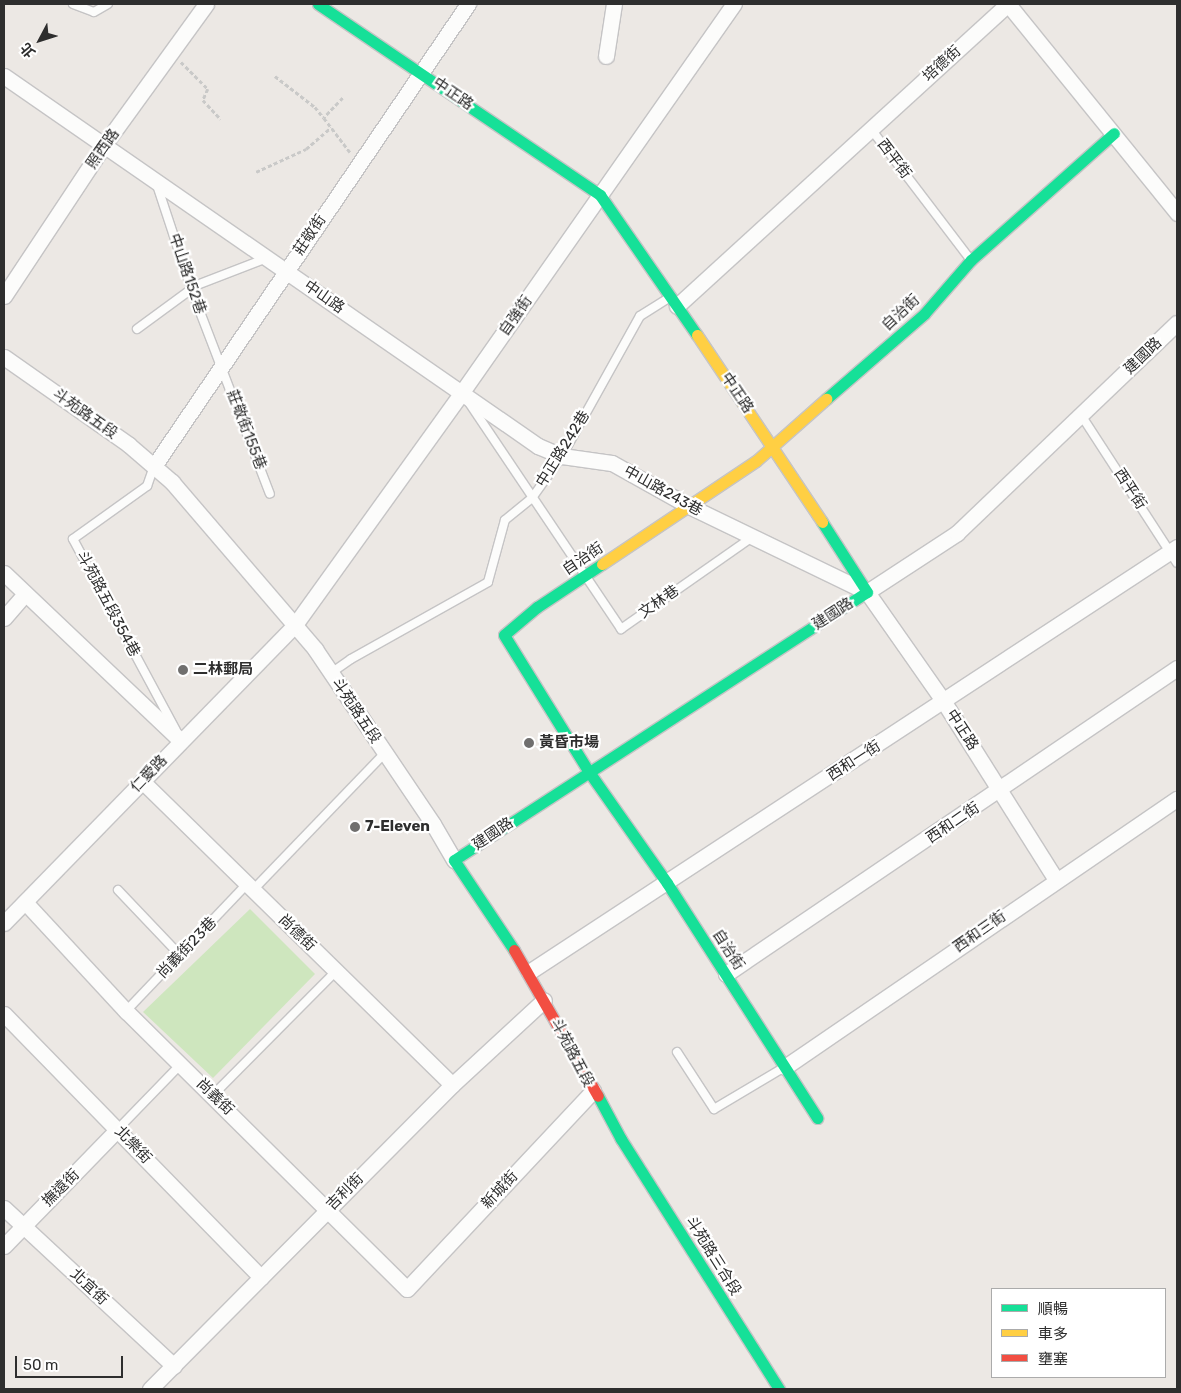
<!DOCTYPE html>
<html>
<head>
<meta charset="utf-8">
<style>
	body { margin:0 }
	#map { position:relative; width:1181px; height:1393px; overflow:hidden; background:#ece8e4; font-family:Rubik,"Noto Sans TC",sans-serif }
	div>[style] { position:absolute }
	.green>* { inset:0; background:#cee6be }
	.path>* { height:2.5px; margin-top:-1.25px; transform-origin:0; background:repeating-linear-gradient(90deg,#c9c9c8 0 4px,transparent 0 6.5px) }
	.roads { filter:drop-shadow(1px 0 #c5c4c5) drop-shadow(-1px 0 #c5c4c5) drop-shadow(0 1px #c5c4c5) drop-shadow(0 -1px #c5c4c5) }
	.lane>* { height:8px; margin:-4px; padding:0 4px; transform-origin:4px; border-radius:4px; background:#fcfcfb }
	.street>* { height:15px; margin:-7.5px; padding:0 7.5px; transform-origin:7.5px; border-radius:7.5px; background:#fcfcfb }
	.fast>* { height:11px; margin:-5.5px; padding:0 5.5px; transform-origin:5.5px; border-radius:5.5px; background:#16e098 }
	.slow>* { height:11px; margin:-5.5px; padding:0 5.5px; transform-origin:5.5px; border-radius:5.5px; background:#ffcf43 }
	.jam>* { height:11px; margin:-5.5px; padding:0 5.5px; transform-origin:5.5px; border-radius:5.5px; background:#f24e42 }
	.dots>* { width:14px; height:14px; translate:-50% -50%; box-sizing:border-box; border:2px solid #fff; border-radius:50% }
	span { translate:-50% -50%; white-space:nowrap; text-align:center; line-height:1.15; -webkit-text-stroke:4.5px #fff; paint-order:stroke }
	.street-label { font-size:15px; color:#2e2e2e }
	.poi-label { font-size:15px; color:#2e2e2e; font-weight:700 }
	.left { translate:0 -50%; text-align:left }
	.frame { position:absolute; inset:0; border:5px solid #2e2e2e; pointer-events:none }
	.legend { position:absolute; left:991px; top:1288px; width:175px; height:90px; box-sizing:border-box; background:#fff; border:1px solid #ababab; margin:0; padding:6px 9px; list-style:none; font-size:15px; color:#2e2e2e }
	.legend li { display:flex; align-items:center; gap:10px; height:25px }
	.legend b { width:25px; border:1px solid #ababab }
	.north { position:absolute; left:15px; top:15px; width:50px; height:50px; -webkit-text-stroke:4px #fff; paint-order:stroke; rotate:230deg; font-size:14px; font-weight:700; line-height:20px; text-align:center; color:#2e2e2e }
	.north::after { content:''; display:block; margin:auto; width:18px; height:22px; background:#2e2e2e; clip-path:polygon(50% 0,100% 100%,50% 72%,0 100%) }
	.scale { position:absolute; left:15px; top:1356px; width:108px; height:22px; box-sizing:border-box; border:2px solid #2e2e2e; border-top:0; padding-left:6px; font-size:15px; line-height:18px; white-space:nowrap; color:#2e2e2e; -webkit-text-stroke:4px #fff; paint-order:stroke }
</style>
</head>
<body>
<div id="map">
	<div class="green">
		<div style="clip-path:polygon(250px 909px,315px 974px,213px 1078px,143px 1012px)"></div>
	</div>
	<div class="path">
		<div style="left:181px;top:62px;width:38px;rotate:45deg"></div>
		<div style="left:208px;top:89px;width:12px;rotate:114deg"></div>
		<div style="left:203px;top:100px;width:26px;rotate:47deg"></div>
		<div style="left:275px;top:76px;width:51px;rotate:37.8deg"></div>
		<div style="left:315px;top:107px;width:14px;rotate:51deg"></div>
		<div style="left:343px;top:98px;width:28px;rotate:134deg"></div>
		<div style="left:324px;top:118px;width:43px;rotate:52.6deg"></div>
		<div style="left:256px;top:172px;width:55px;rotate:-24.7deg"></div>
		<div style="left:306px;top:149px;width:33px;rotate:-41deg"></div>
	</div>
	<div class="roads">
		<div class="lane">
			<div style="left:73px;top:4px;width:22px;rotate:21deg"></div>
			<div style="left:94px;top:12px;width:16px;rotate:-30deg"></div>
			<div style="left:871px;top:129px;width:163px;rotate:52.7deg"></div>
			<div style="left:157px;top:185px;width:112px;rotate:71.7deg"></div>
			<div style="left:192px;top:291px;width:217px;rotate:69deg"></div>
			<div style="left:137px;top:329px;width:74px;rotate:-36.3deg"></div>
			<div style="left:197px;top:285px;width:75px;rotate:-21.1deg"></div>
			<div style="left:470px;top:404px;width:271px;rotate:56.1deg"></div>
			<div style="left:621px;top:629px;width:159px;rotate:-35deg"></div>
			<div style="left:1081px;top:415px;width:176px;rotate:57deg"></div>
			<div style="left:154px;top:466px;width:21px;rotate:109deg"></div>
			<div style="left:147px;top:486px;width:91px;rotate:144.4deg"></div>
			<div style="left:73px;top:539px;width:217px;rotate:61.7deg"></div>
			<div style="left:331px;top:673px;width:24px;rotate:-35deg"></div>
			<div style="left:351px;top:659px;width:157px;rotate:-29.3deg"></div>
			<div style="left:488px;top:582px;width:64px;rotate:-74.7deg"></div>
			<div style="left:505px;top:520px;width:35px;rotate:-39deg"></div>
			<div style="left:532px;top:498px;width:52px;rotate:-54.5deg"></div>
			<div style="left:562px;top:456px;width:160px;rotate:-60.9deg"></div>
			<div style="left:640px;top:316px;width:34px;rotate:-32deg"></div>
			<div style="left:118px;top:890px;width:90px;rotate:46.4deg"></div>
			<div style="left:253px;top:890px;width:190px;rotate:-46.1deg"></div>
			<div style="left:126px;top:1011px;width:175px;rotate:-46.4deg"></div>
			<div style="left:677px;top:1052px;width:68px;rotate:57deg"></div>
			<div style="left:714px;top:1109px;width:80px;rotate:-30.7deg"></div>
			<div style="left:213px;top:1095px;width:175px;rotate:-45.2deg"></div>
			<div style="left:117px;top:1130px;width:92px;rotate:-45.9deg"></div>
		</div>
		<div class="street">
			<div style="left:606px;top:56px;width:53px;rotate:-81.3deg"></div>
			<div style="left:4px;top:76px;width:650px;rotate:34.72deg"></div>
			<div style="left:538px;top:446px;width:26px;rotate:23deg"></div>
			<div style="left:562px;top:456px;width:50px;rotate:8deg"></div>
			<div style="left:612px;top:463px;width:88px;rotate:29.2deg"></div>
			<div style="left:689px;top:506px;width:198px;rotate:25.8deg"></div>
			<div style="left:867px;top:592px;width:134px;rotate:55deg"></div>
			<div style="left:944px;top:702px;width:210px;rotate:57.8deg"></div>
			<div style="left:4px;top:296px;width:181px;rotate:-56.5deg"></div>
			<div style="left:104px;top:145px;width:174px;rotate:-54.1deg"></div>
			<div style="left:677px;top:306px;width:448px;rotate:-42.4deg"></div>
			<div style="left:1008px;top:4px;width:269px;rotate:51deg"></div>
			<div style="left:4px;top:357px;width:153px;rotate:35.1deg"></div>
			<div style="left:129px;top:445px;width:57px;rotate:40.7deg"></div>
			<div style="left:172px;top:482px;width:220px;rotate:49.4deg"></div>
			<div style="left:315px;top:649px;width:211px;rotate:56deg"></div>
			<div style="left:433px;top:824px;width:42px;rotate:59.7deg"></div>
			<div style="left:154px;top:466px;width:559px;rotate:-55.8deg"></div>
			<div style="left:4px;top:573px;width:244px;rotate:43.5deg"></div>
			<div style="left:867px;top:592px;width:108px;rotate:-33.2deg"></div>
			<div style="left:957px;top:533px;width:304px;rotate:-43.7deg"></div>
			<div style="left:4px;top:618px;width:32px;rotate:-49deg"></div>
			<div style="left:142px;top:781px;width:434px;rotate:44.4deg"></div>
			<div style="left:25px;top:902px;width:149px;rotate:47.2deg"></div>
			<div style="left:126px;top:1011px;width:395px;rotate:44.7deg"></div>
			<div style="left:407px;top:1289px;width:272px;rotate:-46.8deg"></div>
			<div style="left:4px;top:923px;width:415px;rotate:-45.7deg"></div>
			<div style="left:294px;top:626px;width:288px;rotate:-54.3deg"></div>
			<div style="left:462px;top:392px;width:474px;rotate:-55deg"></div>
			<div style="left:529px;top:972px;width:775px;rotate:-33.26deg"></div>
			<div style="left:726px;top:974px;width:545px;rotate:-34.16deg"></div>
			<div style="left:4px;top:1014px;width:368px;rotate:45.7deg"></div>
			<div style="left:785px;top:1067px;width:475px;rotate:-34.4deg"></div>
			<div style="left:4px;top:1208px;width:232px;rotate:42.9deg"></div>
			<div style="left:4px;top:1246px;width:162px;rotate:-45.8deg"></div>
			<div style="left:150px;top:1389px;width:429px;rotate:-45.2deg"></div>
			<div style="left:452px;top:1085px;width:125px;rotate:-42.7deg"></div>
		</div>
		<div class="fast">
			<div style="left:318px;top:4px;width:341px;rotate:34.1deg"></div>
			<div style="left:600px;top:195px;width:170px;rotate:55.3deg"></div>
			<div style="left:826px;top:399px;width:130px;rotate:-40.9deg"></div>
			<div style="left:924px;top:314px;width:72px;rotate:-49deg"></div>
			<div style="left:971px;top:260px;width:191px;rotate:-41.6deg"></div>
			<div style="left:602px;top:564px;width:78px;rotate:146.5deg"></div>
			<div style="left:537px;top:607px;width:43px;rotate:139.7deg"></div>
			<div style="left:504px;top:635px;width:161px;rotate:58.2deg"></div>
			<div style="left:589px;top:772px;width:136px;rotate:54.9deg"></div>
			<div style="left:667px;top:883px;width:279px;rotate:57.4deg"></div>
			<div style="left:514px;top:950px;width:108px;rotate:-123.7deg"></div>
			<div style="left:454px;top:860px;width:492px;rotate:-33deg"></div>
			<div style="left:867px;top:592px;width:83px;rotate:-122.7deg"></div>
			<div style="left:598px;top:1096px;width:49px;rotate:61.9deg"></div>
			<div style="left:621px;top:1139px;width:296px;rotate:57.7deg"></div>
		</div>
		<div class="slow">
			<div style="left:697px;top:335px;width:225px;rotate:56.2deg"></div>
			<div style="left:602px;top:564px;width:185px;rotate:-33.8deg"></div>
			<div style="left:756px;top:461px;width:94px;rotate:-41.5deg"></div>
		</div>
		<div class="jam">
			<div style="left:514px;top:950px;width:168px;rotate:60.1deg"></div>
		</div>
	</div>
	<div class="dots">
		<div style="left:183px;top:670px;background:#706f6e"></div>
		<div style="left:529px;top:743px;background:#706f6e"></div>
		<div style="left:355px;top:827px;background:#706f6e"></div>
	</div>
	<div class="street-label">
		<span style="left:942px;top:64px;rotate:-42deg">培德街</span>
		<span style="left:453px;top:94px;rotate:34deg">中正路</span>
		<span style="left:103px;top:149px;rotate:-55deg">照西路</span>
		<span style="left:894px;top:159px;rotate:53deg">西平街</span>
		<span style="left:310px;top:235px;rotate:-56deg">莊敬街</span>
		<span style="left:187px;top:274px;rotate:71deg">中山路152巷</span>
		<span style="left:324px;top:297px;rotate:35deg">中山路</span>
		<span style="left:901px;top:313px;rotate:-43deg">自治街</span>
		<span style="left:516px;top:316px;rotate:-55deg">自強街</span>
		<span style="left:1143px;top:356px;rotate:-44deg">建國路</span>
		<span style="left:737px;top:393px;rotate:56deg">中正路</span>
		<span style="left:85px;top:414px;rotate:35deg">斗苑路五段</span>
		<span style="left:246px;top:430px;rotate:69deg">莊敬街155巷</span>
		<span style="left:563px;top:449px;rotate:-58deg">中正路242巷</span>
		<span style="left:1130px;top:489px;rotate:57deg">西平街</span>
		<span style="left:663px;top:491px;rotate:29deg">中山路243巷</span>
		<span style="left:583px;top:559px;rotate:-34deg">自治街</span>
		<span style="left:659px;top:602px;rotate:-35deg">文林巷</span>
		<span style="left:108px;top:604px;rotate:62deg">斗苑路五段354巷</span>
		<span style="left:833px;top:614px;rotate:-33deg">建國路</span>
		<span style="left:356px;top:711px;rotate:56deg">斗苑路五段</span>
		<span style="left:962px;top:730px;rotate:57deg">中正路</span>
		<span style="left:854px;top:761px;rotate:-33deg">西和一街</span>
		<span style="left:149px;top:774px;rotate:-46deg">仁愛路</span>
		<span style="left:953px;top:823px;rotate:-34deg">西和二街</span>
		<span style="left:493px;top:834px;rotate:-34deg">建國路</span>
		<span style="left:980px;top:932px;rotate:-35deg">西和三街</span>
		<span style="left:297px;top:933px;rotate:44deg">尚德街</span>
		<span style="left:187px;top:948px;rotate:-46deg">尚義街23巷</span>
		<span style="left:728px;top:950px;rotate:57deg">自治街</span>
		<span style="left:572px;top:1053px;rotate:62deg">斗苑路五段</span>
		<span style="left:215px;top:1097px;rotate:44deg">尚義街</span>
		<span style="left:133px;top:1145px;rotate:46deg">北樂街</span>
		<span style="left:61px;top:1188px;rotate:-45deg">撫遠街</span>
		<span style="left:500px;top:1190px;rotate:-47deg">新城街</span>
		<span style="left:345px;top:1192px;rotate:-45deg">吉利街</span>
		<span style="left:713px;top:1256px;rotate:58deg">斗苑路三合段</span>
		<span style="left:89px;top:1287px;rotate:43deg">北宜街</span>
	</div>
	<div class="poi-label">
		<span class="left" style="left:193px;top:670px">二林郵局</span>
		<span class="left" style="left:539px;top:743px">黃昏市場</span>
		<span class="left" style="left:365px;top:827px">7-Eleven</span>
	</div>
	<div class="frame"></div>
	<ul class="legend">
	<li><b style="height:6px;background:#16e098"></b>順暢</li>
	<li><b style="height:6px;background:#ffcf43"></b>車多</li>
	<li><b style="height:6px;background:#f24e42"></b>壅塞</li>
	</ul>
	<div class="north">北</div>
	<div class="scale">50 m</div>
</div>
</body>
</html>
